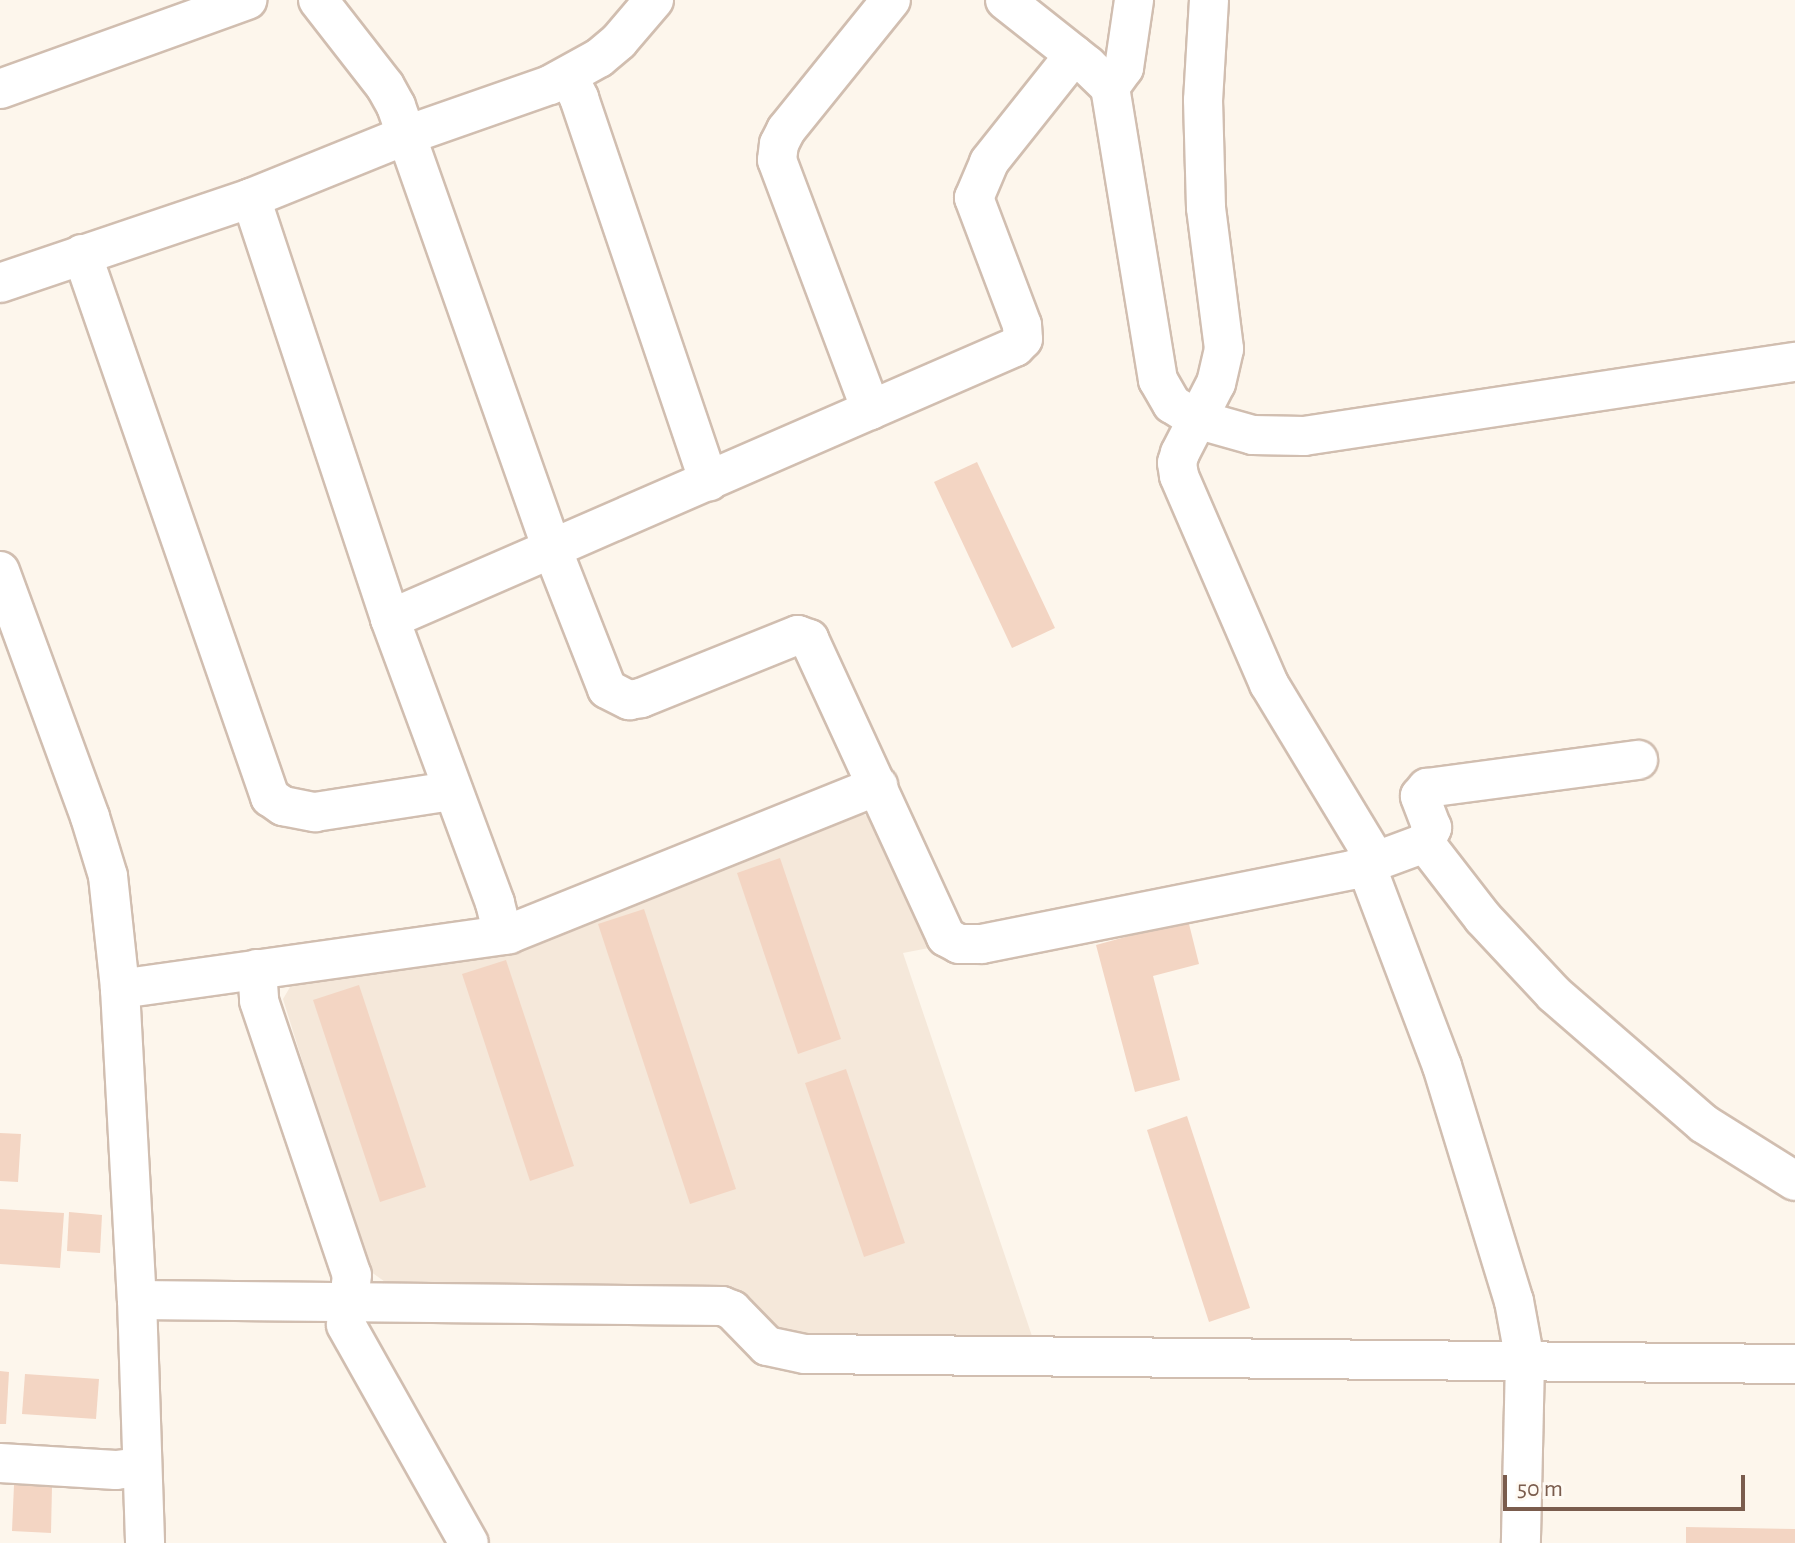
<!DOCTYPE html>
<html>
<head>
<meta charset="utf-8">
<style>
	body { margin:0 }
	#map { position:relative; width:1795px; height:1543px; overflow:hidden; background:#fdf6ec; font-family:"Alegreya Sans",sans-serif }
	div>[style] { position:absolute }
	.residential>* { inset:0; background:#f5e8da }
	.building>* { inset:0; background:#f3d5c3 }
	.roads { filter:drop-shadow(2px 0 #d1beb0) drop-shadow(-2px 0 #d1beb0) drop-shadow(0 2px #d1beb0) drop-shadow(0 -2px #d1beb0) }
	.minor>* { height:38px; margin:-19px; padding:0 19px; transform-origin:19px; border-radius:19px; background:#fff }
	span { translate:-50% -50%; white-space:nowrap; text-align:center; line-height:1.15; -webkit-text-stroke:6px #fffaf3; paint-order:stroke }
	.scale { position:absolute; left:1503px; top:1475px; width:242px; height:36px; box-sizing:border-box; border:4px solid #7a5c4d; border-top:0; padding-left:10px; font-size:24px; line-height:28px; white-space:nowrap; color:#7a5c4d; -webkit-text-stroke:6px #fffaf3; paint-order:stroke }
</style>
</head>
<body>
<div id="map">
	<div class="residential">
		<div style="clip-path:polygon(853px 812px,872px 817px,934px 947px,903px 953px,1035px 1345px,781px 1335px,763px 1325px,388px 1284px,367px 1269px,283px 999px,296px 977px)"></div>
	</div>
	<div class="building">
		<div style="clip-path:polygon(977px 462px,1055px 628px,1012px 648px,934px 482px)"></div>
		<div style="clip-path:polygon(780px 858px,841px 1039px,798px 1054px,737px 873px)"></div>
		<div style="clip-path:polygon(644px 909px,736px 1189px,690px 1204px,598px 924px)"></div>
		<div style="clip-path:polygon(1188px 920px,1199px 964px,1153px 976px,1180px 1080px,1135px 1092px,1096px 945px)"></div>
		<div style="clip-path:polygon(506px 960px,574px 1166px,530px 1181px,462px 974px)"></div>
		<div style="clip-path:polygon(359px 985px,426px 1187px,380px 1202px,313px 1000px)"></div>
		<div style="clip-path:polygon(846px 1069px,905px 1243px,864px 1257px,805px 1083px)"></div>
		<div style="clip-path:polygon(1187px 1116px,1250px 1308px,1209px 1322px,1147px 1130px)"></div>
		<div style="clip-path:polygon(0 1133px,21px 1134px,18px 1182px,0 1181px)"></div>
		<div style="clip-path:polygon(0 1209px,64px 1213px,60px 1268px,0 1264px)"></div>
		<div style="clip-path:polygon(69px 1212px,102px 1215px,100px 1253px,67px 1251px)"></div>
		<div style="clip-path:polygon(0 1371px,9px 1372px,6px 1424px,0 1424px)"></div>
		<div style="clip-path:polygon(25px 1374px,99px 1379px,96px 1419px,22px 1414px)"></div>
		<div style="clip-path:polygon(14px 1485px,52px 1486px,51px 1533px,12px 1531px)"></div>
		<div style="clip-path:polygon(1686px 1527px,1795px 1529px,1795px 1543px,1686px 1543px)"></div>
	</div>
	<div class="roads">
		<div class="minor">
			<div style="left:318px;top:0;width:109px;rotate:52.1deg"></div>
			<div style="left:385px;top:86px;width:23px;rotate:61deg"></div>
			<div style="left:396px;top:106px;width:472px;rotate:70.6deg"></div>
			<div style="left:553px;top:551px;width:148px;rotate:68.6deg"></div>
			<div style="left:607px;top:689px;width:25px;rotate:27deg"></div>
			<div style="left:629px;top:700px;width:12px;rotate:-9deg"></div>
			<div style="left:641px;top:698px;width:169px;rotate:-21.9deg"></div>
			<div style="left:798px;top:635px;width:12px;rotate:20deg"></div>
			<div style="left:809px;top:639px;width:328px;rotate:65.3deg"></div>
			<div style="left:946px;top:937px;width:15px;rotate:28deg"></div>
			<div style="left:959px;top:944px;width:23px"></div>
			<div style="left:982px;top:944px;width:377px;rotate:-11.3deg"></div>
			<div style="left:1352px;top:870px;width:78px;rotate:-20.3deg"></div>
			<div style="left:1425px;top:843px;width:17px;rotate:-65deg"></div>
			<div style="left:1432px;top:828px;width:34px;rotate:-111deg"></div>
			<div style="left:1420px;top:796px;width:11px;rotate:-49deg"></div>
			<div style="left:1427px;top:788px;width:213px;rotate:-7.6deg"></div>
			<div style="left:1005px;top:0;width:105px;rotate:38.4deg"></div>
			<div style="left:1087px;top:65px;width:32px;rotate:44deg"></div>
			<div style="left:1110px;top:87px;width:297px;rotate:80.7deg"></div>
			<div style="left:1158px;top:380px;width:28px;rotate:60deg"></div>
			<div style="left:1172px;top:404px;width:28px;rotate:32deg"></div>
			<div style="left:1196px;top:419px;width:59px;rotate:15.7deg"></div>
			<div style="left:1253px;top:435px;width:51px;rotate:1.1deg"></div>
			<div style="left:1304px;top:436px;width:497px;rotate:-8.6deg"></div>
			<div style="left:1209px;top:0;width:100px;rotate:93.4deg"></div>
			<div style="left:1203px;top:100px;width:108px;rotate:88.4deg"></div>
			<div style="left:1206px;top:208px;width:142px;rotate:82.7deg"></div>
			<div style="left:1224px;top:349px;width:35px;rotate:103deg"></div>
			<div style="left:1216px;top:383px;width:79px;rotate:117.2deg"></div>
			<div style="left:1180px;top:453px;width:10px;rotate:107deg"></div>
			<div style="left:1177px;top:463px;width:13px;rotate:81deg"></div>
			<div style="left:1179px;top:476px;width:227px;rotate:66.6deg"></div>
			<div style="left:1269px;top:684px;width:207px;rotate:58.8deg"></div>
			<div style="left:568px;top:76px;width:25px;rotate:63deg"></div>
			<div style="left:579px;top:98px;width:405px;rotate:71.3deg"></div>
			<div style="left:1110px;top:87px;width:24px;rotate:-54deg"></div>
			<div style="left:1124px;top:68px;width:69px;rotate:-81.6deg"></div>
			<div style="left:0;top:89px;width:263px;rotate:-19.8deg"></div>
			<div style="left:251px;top:198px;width:443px;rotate:71.7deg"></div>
			<div style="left:390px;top:619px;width:303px;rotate:69.7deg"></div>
			<div style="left:495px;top:903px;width:33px;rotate:76deg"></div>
			<div style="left:82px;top:254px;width:575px;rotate:70.9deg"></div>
			<div style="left:270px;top:797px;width:16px;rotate:35deg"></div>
			<div style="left:283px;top:806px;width:33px;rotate:11deg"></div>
			<div style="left:315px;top:812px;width:138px;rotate:-8.8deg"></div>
			<div style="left:0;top:283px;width:265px;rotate:-18.7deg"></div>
			<div style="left:251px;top:198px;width:168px;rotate:-22deg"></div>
			<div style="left:407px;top:135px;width:151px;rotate:-19.3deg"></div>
			<div style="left:550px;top:85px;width:56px;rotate:-28.9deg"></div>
			<div style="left:599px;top:58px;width:26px;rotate:-40deg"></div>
			<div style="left:619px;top:41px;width:54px;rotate:-49.5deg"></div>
			<div style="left:871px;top:410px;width:267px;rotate:-110.6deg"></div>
			<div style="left:777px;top:160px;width:16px;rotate:-83deg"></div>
			<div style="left:779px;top:144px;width:16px;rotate:-63deg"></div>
			<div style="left:786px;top:130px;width:167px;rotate:-51.1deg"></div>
			<div style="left:0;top:571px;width:262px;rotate:69.9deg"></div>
			<div style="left:90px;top:817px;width:62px;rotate:73deg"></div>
			<div style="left:108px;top:876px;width:114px;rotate:83.9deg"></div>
			<div style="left:120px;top:989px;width:311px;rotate:86.9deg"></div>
			<div style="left:137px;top:1300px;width:243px;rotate:88.1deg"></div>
			<div style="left:390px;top:619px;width:682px;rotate:-23.52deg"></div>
			<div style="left:1015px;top:347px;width:11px;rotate:-45deg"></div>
			<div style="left:1023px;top:339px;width:14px;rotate:-94deg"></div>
			<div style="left:1022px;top:325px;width:136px;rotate:-110.7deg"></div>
			<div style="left:974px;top:198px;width:39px;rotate:-67deg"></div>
			<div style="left:989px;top:162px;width:137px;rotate:-51.5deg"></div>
			<div style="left:1425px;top:843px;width:95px;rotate:52.3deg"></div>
			<div style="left:1483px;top:918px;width:104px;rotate:46.9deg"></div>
			<div style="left:1554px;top:994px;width:198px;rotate:40.9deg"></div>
			<div style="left:1704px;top:1124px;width:107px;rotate:32.1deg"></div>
			<div style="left:1366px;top:865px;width:215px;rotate:69.3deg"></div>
			<div style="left:1442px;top:1066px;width:246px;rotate:73deg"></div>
			<div style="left:1514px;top:1301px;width:61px;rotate:79.6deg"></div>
			<div style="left:1525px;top:1361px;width:182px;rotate:91.3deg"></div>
			<div style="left:257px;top:969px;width:32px;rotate:86deg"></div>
			<div style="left:259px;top:1001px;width:289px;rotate:71.3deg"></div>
			<div style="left:352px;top:1275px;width:50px;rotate:96.8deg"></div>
			<div style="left:346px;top:1325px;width:250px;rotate:60.6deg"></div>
			<div style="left:120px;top:989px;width:393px;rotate:-8deg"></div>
			<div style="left:509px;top:934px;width:398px;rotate:-21.9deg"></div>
			<div style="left:137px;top:1300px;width:585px;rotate:0.59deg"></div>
			<div style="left:722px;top:1306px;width:11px;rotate:22deg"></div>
			<div style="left:732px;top:1310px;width:50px;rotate:45.8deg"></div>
			<div style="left:767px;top:1346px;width:39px;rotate:12deg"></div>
			<div style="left:805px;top:1354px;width:990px;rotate:0.58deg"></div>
			<div style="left:0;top:1463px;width:116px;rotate:3.5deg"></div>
			<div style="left:116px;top:1470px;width:26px;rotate:-7deg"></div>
		</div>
	</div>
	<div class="scale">50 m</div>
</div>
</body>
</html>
